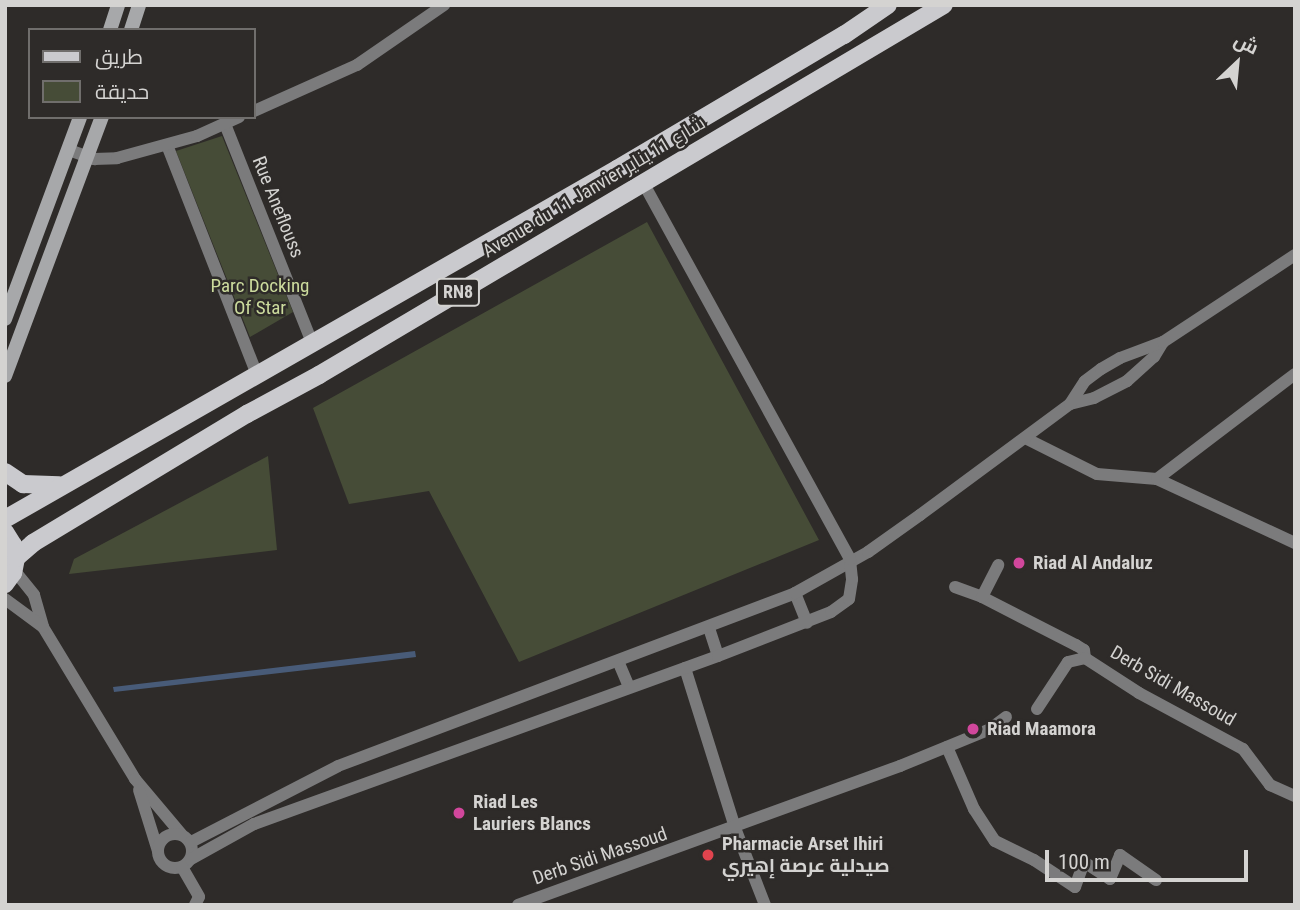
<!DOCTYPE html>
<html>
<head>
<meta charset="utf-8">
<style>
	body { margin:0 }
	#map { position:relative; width:1300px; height:910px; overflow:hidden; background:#2e2b29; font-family:"Roboto Condensed",Cairo,sans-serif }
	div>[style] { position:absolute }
	.green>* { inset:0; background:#464c37 }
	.water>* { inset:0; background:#485b78 }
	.minor>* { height:12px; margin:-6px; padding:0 6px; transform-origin:6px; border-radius:6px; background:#7b7b7c }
	.minor>.ring { margin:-6px; padding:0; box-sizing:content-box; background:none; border:12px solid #7b7b7c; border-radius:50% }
	.secondary>* { height:14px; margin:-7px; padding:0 7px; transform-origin:7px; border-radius:7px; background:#a7a8aa }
	.primary>* { height:18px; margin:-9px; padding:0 9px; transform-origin:9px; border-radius:9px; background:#cacace }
	.dots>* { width:19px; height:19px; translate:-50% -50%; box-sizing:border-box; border:4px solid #2e2b29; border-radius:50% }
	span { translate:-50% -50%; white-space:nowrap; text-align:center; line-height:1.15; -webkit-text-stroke:5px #2e2b29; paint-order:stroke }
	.shield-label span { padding:2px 5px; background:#2e2b29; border:2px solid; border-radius:5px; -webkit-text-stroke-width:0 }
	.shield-label { font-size:18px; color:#d4d3d1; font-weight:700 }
	.street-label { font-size:19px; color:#d4d3d1 }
	.park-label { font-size:19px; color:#ccdb9d }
	.poi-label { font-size:19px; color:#d4d3d1; font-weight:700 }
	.left { translate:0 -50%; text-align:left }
	.frame { position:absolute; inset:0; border:7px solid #d4d3d1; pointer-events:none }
	.legend { position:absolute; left:28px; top:28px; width:228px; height:91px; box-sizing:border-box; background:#2e2b29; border:2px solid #706e6c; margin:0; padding:9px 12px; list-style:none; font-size:21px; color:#d4d3d1 }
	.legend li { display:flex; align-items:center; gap:14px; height:35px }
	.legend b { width:35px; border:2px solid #706e6c }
	.north { position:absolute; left:1202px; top:28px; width:70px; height:70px; -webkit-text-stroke:5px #2e2b29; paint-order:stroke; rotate:26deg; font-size:19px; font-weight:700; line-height:28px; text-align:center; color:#d4d3d1 }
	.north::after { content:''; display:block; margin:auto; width:24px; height:32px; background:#d4d3d1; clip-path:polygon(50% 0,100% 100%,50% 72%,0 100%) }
	.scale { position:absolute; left:1045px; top:850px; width:203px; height:32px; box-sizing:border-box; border:4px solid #d4d3d1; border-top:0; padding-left:9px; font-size:21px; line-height:24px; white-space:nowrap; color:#d4d3d1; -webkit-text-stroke:5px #2e2b29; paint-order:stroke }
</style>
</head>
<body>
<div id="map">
	<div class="green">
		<div style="clip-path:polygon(222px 136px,293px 312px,250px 337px,176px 151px)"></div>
		<div style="clip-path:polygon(647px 222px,819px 540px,519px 662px,429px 491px,349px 504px,313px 408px)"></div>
		<div style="clip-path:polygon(268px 456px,277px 550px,69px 574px,74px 559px)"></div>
	</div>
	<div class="water">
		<div style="clip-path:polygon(415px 651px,416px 657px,384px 661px,114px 692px,113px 687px)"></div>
	</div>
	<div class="minor">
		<div style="left:254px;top:111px;width:113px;rotate:-24.1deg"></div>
		<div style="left:357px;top:65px;width:106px;rotate:-34.6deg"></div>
		<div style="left:225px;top:124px;width:236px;rotate:68.3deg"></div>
		<div style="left:167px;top:145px;width:247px;rotate:68.6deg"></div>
		<div style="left:69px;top:150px;width:27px;rotate:20deg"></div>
		<div style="left:94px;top:159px;width:23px;rotate:-2deg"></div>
		<div style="left:117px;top:158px;width:83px;rotate:-15.4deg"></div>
		<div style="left:197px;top:136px;width:46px;rotate:-24.3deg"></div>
		<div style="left:1070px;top:404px;width:25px;rotate:-14deg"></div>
		<div style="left:1094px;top:398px;width:37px;rotate:-27deg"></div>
		<div style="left:1127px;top:381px;width:36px;rotate:-42deg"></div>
		<div style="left:1154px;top:357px;width:17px;rotate:-59deg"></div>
		<div style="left:1025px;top:438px;width:80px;rotate:26.6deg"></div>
		<div style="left:1097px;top:474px;width:60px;rotate:4.8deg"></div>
		<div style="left:1157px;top:479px;width:152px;rotate:24.9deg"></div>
		<div style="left:1157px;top:479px;width:173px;rotate:-37.3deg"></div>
		<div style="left:14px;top:570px;width:32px;rotate:51deg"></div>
		<div style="left:34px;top:595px;width:33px;rotate:74deg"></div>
		<div style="left:43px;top:627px;width:178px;rotate:58.8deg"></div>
		<div style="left:135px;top:779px;width:73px;rotate:50deg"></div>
		<div style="left:955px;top:587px;width:29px;rotate:20deg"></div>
		<div style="left:982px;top:597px;width:106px;rotate:27.1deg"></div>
		<div style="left:1076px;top:645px;width:9px;rotate:32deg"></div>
		<div style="left:1084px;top:650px;width:8px;rotate:83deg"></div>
		<div style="left:795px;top:593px;width:32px;rotate:68deg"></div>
		<div style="left:982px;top:597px;width:36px;rotate:-63deg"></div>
		<div style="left:5px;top:599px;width:47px;rotate:36.4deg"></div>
		<div style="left:709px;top:628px;width:29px;rotate:72deg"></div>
		<div style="left:618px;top:661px;width:28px;rotate:67deg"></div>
		<div style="left:685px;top:668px;width:168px;rotate:72.6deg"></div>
		<div style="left:735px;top:828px;width:83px;rotate:68.7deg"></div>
		<div style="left:1037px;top:709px;width:56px;rotate:-56.6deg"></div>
		<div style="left:1068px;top:662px;width:17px;rotate:-13deg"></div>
		<div style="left:1085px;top:658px;width:64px;rotate:32.9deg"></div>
		<div style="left:1139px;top:693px;width:118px;rotate:28.3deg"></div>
		<div style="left:1243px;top:749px;width:45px;rotate:53.1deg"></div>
		<div style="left:1270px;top:785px;width:27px;rotate:24deg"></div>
		<div style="left:947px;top:747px;width:68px;rotate:66.5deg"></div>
		<div style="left:974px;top:809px;width:38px;rotate:57deg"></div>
		<div style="left:995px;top:841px;width:43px;rotate:26deg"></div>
		<div style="left:1034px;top:860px;width:49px;rotate:33.4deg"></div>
		<div style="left:1075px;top:887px;width:27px;rotate:-70deg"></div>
		<div style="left:1084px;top:862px;width:31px;rotate:33deg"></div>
		<div style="left:1110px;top:879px;width:26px;rotate:-67deg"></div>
		<div style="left:1120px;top:855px;width:44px;rotate:34.8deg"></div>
		<div style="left:139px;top:790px;width:64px;rotate:72.7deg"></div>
		<div class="ring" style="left:158px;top:834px;width:22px;height:22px"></div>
		<div style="left:191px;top:842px;width:165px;rotate:-27.3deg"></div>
		<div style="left:338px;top:766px;width:489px;rotate:-20.7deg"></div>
		<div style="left:795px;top:593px;width:84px;rotate:-29.3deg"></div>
		<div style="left:868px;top:552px;width:64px;rotate:-35.4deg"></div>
		<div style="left:920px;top:515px;width:187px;rotate:-36.5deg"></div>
		<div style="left:1070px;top:404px;width:27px;rotate:-57deg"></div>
		<div style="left:1085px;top:381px;width:20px;rotate:-37deg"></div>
		<div style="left:1101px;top:369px;width:22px;rotate:-30deg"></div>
		<div style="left:1120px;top:358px;width:46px;rotate:-20.4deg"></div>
		<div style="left:1163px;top:342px;width:158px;rotate:-33.4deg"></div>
		<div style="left:191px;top:859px;width:72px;rotate:-29.1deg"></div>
		<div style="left:254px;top:824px;width:493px;rotate:-19.9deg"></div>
		<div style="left:718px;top:656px;width:121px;rotate:-21.3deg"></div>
		<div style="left:831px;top:612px;width:22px;rotate:-36deg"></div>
		<div style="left:849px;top:599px;width:20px;rotate:-81deg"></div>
		<div style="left:852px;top:579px;width:20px;rotate:-96deg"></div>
		<div style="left:850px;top:559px;width:430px;rotate:-118.8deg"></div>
		<div style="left:182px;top:867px;width:34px;rotate:60deg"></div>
		<div style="left:199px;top:897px;width:9px;rotate:117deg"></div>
		<div style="left:518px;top:905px;width:407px;rotate:-20deg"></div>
		<div style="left:900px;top:766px;width:97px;rotate:-22.3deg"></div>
		<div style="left:990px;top:729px;width:20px;rotate:-37deg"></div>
	</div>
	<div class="secondary">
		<div style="left:110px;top:30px;width:26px;rotate:-72deg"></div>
		<div style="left:131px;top:30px;width:26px;rotate:-72deg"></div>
		<div style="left:5px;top:319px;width:215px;rotate:-69.6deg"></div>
		<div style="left:5px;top:376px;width:277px;rotate:-69.5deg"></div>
	</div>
	<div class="primary">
		<div style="left:5px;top:472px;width:22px;rotate:34deg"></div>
		<div style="left:23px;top:484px;width:36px;rotate:2deg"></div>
		<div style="left:5px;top:519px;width:705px;rotate:-29.77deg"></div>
		<div style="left:617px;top:169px;width:264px;rotate:-30.6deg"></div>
		<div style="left:844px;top:35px;width:53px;rotate:-34.3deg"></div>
		<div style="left:5px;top:532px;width:15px;rotate:58deg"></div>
		<div style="left:13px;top:545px;width:13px;rotate:77deg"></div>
		<div style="left:16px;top:558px;width:15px;rotate:101deg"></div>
		<div style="left:13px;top:573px;width:14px;rotate:126deg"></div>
		<div style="left:16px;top:558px;width:23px;rotate:-41deg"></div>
		<div style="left:33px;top:543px;width:250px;rotate:-31.1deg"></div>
		<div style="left:247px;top:414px;width:82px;rotate:-28.4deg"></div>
		<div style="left:319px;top:375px;width:726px;rotate:-30.63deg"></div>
	</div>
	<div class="dots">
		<div style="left:1019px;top:563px;background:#d1479c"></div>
		<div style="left:973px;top:729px;background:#d1479c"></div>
		<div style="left:459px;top:813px;background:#d1479c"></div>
		<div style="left:708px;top:855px;background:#e0444e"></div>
	</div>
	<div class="shield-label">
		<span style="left:458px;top:292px">RN8</span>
	</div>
	<div class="street-label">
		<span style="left:594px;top:187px;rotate:-31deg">Avenue du 11 Janvier شارع 11 يناير</span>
		<span style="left:278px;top:207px;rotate:68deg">Rue Aneflouss</span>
		<span style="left:1173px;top:686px;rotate:30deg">Derb Sidi Massoud</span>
		<span style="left:600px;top:856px;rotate:-19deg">Derb Sidi Massoud</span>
	</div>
	<div class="park-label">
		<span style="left:260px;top:297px">Parc Docking<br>Of Star</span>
	</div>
	<div class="poi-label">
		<span class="left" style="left:1033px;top:563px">Riad Al Andaluz</span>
		<span class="left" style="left:987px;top:729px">Riad Maamora</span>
		<span class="left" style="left:473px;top:813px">Riad Les<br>Lauriers Blancs</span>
		<span class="left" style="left:722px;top:855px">Pharmacie Arset Ihiri<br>صيدلية عرصة إهيري</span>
	</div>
	<div class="frame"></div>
	<ul class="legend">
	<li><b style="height:9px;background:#cacace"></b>طريق</li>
	<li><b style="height:19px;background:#464c37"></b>حديقة</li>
	</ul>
	<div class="north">ش</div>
	<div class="scale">100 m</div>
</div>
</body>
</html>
